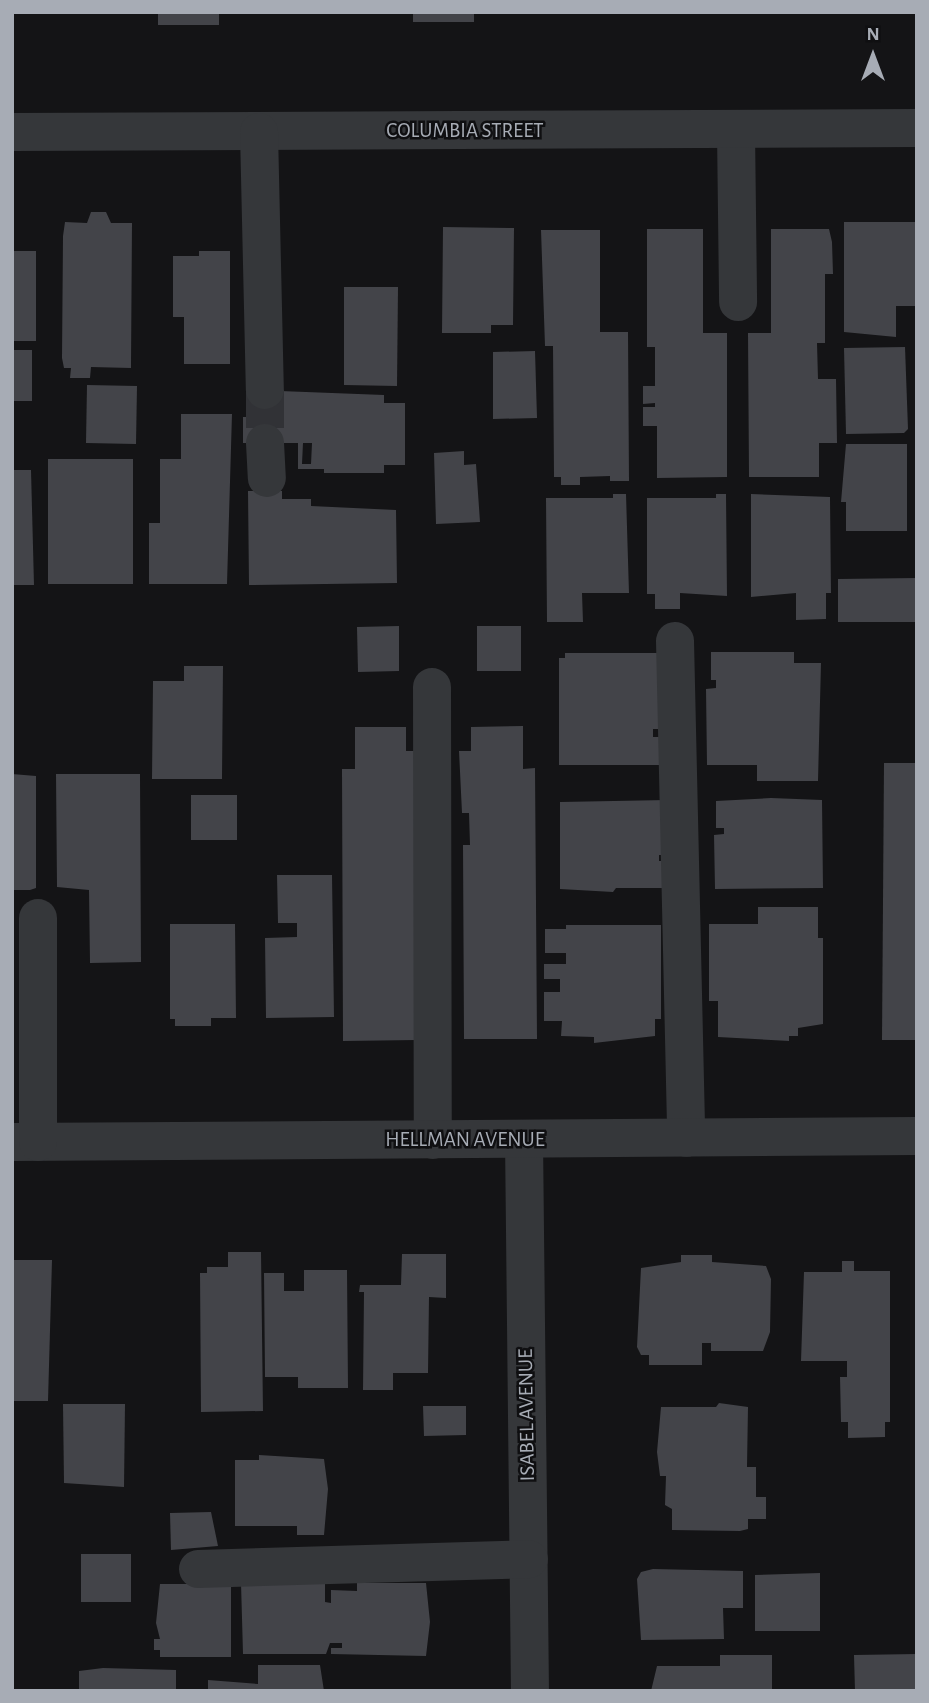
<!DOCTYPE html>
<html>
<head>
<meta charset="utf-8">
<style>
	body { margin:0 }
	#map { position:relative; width:929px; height:1703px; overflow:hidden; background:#141416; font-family:"Alegreya Sans",sans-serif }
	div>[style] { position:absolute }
	.building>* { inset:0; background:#434449 }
	.minor-tunnel>* { height:38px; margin-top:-19px; transform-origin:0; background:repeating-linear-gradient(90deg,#313236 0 38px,transparent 0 57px) }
	.minor>* { height:38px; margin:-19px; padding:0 19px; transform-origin:19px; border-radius:19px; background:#35373a }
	span { translate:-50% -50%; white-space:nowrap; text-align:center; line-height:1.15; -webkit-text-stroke:5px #0f0f11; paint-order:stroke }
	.street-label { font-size:21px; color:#a7acb5 }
	.frame { position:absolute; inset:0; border:14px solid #a7acb5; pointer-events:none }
	.north { position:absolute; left:838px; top:21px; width:70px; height:70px; -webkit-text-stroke:5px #0f0f11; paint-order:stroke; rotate:0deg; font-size:19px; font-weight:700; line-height:28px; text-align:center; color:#a7acb5 }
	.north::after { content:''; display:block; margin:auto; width:24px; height:32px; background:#a7acb5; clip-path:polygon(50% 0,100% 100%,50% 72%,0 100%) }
</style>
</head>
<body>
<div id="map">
	<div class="building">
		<div style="clip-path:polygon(158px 12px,219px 12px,219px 25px,158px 25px)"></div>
		<div style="clip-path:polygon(413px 12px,474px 12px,474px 22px,413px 22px)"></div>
		<div style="clip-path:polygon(91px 212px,106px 212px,111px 223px,132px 223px,131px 368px,91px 367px,90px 378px,70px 378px,71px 368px,64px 368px,62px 358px,63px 236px,65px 222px,87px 223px)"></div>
		<div style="clip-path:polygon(844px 222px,917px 222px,917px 299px,915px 306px,896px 306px,896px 337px,844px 332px)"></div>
		<div style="clip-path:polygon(443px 227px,514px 228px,513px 325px,491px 325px,491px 333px,442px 333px)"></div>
		<div style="clip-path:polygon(647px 229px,703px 229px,703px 333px,727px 333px,727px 477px,657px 478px,657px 426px,643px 426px,643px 407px,655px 407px,655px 403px,643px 404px,643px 386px,655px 386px,655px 347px,647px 347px)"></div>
		<div style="clip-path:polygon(771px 229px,829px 229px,832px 242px,833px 274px,825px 274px,825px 343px,817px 343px,818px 379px,836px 379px,837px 443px,819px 443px,819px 477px,749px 477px,748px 333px,771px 333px)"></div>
		<div style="clip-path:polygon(541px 230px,600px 230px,600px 332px,628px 332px,629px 481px,610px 481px,610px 476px,580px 477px,580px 485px,561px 485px,561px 477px,554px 477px,553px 346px,545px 346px)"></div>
		<div style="clip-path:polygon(12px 251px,36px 251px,36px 341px,12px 341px)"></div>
		<div style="clip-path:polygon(199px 251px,230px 251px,230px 364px,184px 364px,184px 317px,173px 317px,173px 256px,199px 256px)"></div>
		<div style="clip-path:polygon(344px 287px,398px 287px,397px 386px,344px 385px)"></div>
		<div style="clip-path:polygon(905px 347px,908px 429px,904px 433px,846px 434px,844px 348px)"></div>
		<div style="clip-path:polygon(12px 350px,32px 350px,32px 401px,12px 401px)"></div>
		<div style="clip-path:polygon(535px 351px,537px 418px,493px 419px,493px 352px)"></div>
		<div style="clip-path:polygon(87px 385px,137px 386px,136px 444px,86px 443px)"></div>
		<div style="clip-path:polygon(evenodd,253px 390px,384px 395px,384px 403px,405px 403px,405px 465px,384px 465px,384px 473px,324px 473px,324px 469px,298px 469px,298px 443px,243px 443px,243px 417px,253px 417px,253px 390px,303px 443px,312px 443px,311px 464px,302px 464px,303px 443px)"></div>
		<div style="clip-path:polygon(181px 414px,232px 414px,227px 584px,149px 584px,149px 523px,160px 523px,160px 459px,181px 459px)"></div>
		<div style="clip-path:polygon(846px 444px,907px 444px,907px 531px,846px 531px,846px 502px,841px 502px)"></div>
		<div style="clip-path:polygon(464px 451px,464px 465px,476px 464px,480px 522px,436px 524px,434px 453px)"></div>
		<div style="clip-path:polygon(48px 459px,133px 459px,133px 584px,48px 584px)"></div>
		<div style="clip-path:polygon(12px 470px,31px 470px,34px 585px,12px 585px)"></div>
		<div style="clip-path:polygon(248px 491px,282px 491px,282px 499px,311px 499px,311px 506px,396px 510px,397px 583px,249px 585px)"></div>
		<div style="clip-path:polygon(613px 494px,626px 494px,629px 593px,582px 593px,583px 622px,547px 622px,546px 498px,613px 498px)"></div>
		<div style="clip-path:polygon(716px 494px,726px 494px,727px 596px,680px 593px,680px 609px,655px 609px,655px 594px,647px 594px,647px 498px,716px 498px)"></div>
		<div style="clip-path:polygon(751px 494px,830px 497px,831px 593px,826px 593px,826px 619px,796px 620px,796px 593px,751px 597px)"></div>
		<div style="clip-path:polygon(917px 578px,917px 622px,838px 622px,838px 579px)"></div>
		<div style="clip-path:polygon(399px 626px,399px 671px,358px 672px,357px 627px)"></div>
		<div style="clip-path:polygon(477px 626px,521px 626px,521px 671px,477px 671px)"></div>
		<div style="clip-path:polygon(711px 652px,794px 652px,794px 663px,821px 663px,818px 781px,757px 781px,757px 765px,707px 765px,706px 689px,716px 688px,716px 680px,711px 680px)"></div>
		<div style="clip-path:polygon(565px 653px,660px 653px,660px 729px,653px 729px,653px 737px,659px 737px,660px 765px,559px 765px,559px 658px,565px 658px)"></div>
		<div style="clip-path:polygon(184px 666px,223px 666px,222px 779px,152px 779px,153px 681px,184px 681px)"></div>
		<div style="clip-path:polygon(523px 726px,523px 769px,535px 768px,537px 1039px,464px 1039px,463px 845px,470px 845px,469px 813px,462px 813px,459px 751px,471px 751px,471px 727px)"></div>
		<div style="clip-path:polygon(355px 727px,406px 727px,406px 751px,419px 751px,417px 1040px,343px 1041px,342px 769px,355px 769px)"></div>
		<div style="clip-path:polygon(884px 763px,917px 763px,917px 1040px,882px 1040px)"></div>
		<div style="clip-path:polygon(12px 774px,36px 776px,36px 888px,30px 890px,12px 890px)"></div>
		<div style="clip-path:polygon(56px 774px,140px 774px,141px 962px,90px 963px,89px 890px,57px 887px)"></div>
		<div style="clip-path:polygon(191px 795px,237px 795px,237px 840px,191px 840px)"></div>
		<div style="clip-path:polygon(771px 798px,822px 800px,823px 888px,715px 889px,714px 835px,724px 834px,724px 828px,716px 828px,716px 801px)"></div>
		<div style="clip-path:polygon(667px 800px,667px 855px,659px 855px,659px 861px,667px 861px,667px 888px,616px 888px,613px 892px,560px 889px,560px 802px)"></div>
		<div style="clip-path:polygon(277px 875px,332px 875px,334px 1017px,266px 1018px,265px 938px,297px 937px,297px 923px,278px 923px)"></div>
		<div style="clip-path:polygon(758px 907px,818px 907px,818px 938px,823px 938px,823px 1024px,798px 1028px,798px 1036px,789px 1036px,789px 1041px,718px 1037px,718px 1001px,709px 1001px,709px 924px,758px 924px)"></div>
		<div style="clip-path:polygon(170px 924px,235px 924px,236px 1018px,211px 1018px,211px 1026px,175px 1026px,175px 1019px,170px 1019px)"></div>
		<div style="clip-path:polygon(566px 925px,661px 925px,661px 1019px,655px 1019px,655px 1036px,594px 1043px,594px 1037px,561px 1036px,562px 1021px,544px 1021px,544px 992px,560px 992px,560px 979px,544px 979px,544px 964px,566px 964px,566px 953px,545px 953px,545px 929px,566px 929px)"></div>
		<div style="clip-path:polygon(228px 1252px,261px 1252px,263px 1411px,201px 1412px,200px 1273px,207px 1273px,207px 1267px,228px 1267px)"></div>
		<div style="clip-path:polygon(402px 1254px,446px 1254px,446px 1298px,429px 1297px,428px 1373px,393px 1373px,393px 1390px,363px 1390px,364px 1292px,359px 1292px,360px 1285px,401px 1285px)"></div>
		<div style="clip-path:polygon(681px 1255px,712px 1255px,712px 1262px,766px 1266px,771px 1279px,770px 1332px,763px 1351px,711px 1351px,711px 1343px,702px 1343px,702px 1365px,649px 1365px,649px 1355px,641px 1355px,637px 1347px,641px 1268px,681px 1262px)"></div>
		<div style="clip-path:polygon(12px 1260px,52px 1260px,48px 1401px,12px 1401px)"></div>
		<div style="clip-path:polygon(842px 1261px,854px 1261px,854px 1271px,890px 1271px,890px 1422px,885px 1422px,885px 1437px,848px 1438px,848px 1422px,841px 1422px,840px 1377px,847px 1377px,847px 1361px,801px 1361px,804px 1272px,842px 1272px)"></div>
		<div style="clip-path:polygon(304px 1270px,347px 1270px,348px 1388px,298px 1388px,298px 1377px,265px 1377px,264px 1273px,284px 1273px,284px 1291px,304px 1291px)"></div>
		<div style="clip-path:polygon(719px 1403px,748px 1407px,747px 1467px,756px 1467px,756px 1497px,766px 1497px,766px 1519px,748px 1519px,748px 1529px,740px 1531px,672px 1530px,672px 1509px,665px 1505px,666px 1476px,660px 1476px,657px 1452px,661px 1407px,716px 1407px)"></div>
		<div style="clip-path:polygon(63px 1404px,125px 1404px,124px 1487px,64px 1483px)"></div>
		<div style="clip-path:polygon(423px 1406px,466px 1406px,466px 1435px,424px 1436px)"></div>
		<div style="clip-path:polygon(259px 1455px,324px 1459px,328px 1489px,324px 1535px,297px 1535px,297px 1526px,235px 1526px,235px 1460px,259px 1460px)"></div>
		<div style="clip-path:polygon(211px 1512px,218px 1546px,171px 1550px,170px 1513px)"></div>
		<div style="clip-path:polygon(81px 1554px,131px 1554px,131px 1602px,81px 1602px)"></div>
		<div style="clip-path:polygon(653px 1569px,743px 1571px,743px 1608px,723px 1608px,724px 1639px,641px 1640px,637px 1579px,641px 1572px)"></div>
		<div style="clip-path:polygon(820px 1573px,820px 1631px,755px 1631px,755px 1575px)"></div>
		<div style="clip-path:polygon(241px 1583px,325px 1583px,325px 1602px,331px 1603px,331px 1590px,357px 1591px,357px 1583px,426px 1583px,430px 1622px,426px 1656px,331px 1654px,331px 1648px,342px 1648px,342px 1643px,330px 1643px,326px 1654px,243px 1654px)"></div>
		<div style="clip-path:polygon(160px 1584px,231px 1584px,231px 1657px,160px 1657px,160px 1650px,154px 1650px,154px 1639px,160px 1639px,156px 1623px)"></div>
		<div style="clip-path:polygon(917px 1654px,917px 1691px,855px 1691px,854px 1655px)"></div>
		<div style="clip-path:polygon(720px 1655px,772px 1655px,772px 1691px,651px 1691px,657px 1666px,720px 1666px)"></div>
		<div style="clip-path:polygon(258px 1665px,320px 1665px,324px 1691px,208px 1691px,208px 1680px,258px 1684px)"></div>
		<div style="clip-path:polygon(103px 1668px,176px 1670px,176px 1691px,79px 1691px,79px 1671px)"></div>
	</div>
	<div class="minor-tunnel">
		<div style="left:265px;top:390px;width:53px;rotate:90deg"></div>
	</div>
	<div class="minor">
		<div style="left:736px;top:131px;width:171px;rotate:89.3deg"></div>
		<div style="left:12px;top:132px;width:905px;rotate:-0.25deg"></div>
		<div style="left:259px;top:132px;width:258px;rotate:88.7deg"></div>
		<div style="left:265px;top:443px;width:35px;rotate:87deg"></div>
		<div style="left:675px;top:641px;width:497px;rotate:88.7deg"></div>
		<div style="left:432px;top:687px;width:453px;rotate:89.9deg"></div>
		<div style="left:524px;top:1139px;width:552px;rotate:89.38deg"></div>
		<div style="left:12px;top:1142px;width:905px;rotate:-0.38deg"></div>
		<div style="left:38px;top:1142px;width:224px;rotate:-90deg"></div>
		<div style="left:198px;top:1569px;width:331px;rotate:-1.7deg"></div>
	</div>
	<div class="street-label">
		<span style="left:465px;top:131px">COLUMBIA STREET</span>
		<span style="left:465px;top:1140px">HELLMAN AVENUE</span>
		<span style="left:527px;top:1415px;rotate:-91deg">ISABEL AVENUE</span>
	</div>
	<div class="frame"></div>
	<div class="north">N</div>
</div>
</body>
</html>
